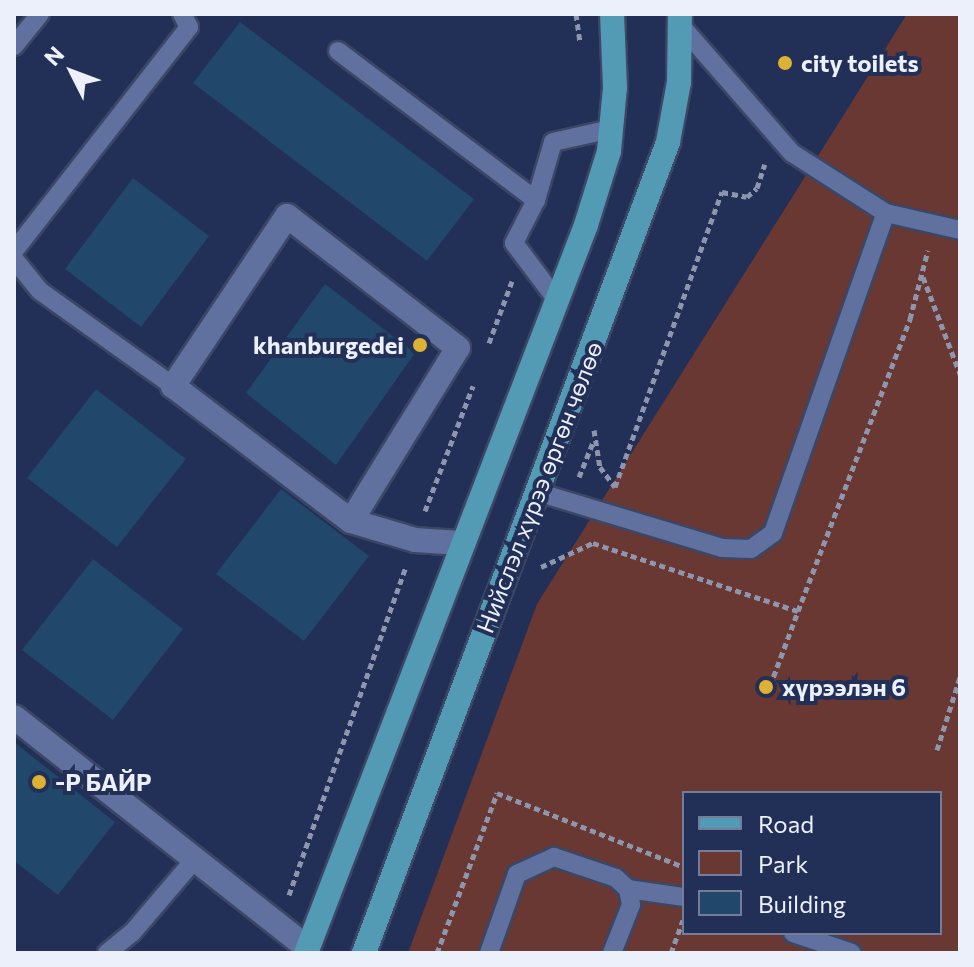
<!DOCTYPE html>
<html>
<head>
<meta charset="utf-8">
<style>
	body { margin:0 }
	#map { position:relative; width:974px; height:967px; overflow:hidden; background:#222f57; font-family:Commissioner,sans-serif }
	div>[style] { position:absolute }
	.green>* { inset:0; background:#693832 }
	.building>* { inset:0; background:#21476a }
	.path>* { height:5px; margin-top:-2.5px; transform-origin:0; background:repeating-linear-gradient(90deg,#8e96ae 0 6px,transparent 0 10px) }
	.roads { filter:drop-shadow(2px 0 #3c4665) drop-shadow(-2px 0 #3c4665) drop-shadow(0 2px #3c4665) drop-shadow(0 -2px #3c4665) }
	.lane>* { height:18px; margin:-9px; padding:0 9px; transform-origin:9px; border-radius:9px; background:#60719f }
	.street>* { height:24px; margin:-12px; padding:0 12px; transform-origin:12px; border-radius:12px; background:#60719f }
	.primary>* { height:24px; margin:-12px; padding:0 12px; transform-origin:12px; border-radius:12px; background:#539ab5 }
	.dots>* { width:22px; height:22px; translate:-50% -50%; box-sizing:border-box; border:4px solid #222f57; border-radius:50% }
	span { translate:-50% -50%; white-space:nowrap; text-align:center; line-height:1.15; -webkit-text-stroke:8px #222f57; paint-order:stroke }
	.poi-label { font-size:24px; color:#ecf0fa; font-weight:700 }
	.left { translate:0 -50%; text-align:left }
	.right { translate:-100% -50%; text-align:right }
	.street-label { font-size:24px; color:#ecf0fa }
	.frame { position:absolute; inset:0; border:16px solid #ecf0fa; pointer-events:none }
	.legend { position:absolute; left:682px; top:791px; width:260px; height:144px; box-sizing:border-box; background:#222f57; border:2px solid #737c98; margin:0; padding:10px 14px; list-style:none; font-size:24px; color:#ecf0fa }
	.legend li { display:flex; align-items:center; gap:16px; height:40px }
	.legend b { width:40px; border:2px solid #737c98 }
	.north { position:absolute; left:32px; top:32px; width:80px; height:80px; -webkit-text-stroke:6px #222f57; paint-order:stroke; rotate:312deg; font-size:22px; font-weight:700; line-height:32px; text-align:center; color:#ecf0fa }
	.north::after { content:''; display:block; margin:auto; width:28px; height:36px; background:#ecf0fa; clip-path:polygon(50% 0,100% 100%,50% 72%,0 100%) }
</style>
</head>
<body>
<div id="map">
	<div class="green">
		<div style="clip-path:polygon(evenodd,907px 14px,960px 14px,960px 953px,408px 953px,537px 604px,907px 14px,684px 793px,940px 793px,940px 933px,684px 933px,684px 793px)"></div>
	</div>
	<div class="building">
		<div style="clip-path:polygon(240px 22px,474px 199px,427px 261px,193px 83px)"></div>
		<div style="clip-path:polygon(133px 178px,209px 236px,141px 327px,65px 269px)"></div>
		<div style="clip-path:polygon(325px 284px,415px 353px,336px 465px,246px 393px)"></div>
		<div style="clip-path:polygon(96px 389px,186px 459px,117px 547px,27px 478px)"></div>
		<div style="clip-path:polygon(281px 489px,369px 556px,304px 641px,216px 574px)"></div>
		<div style="clip-path:polygon(93px 559px,183px 629px,113px 720px,22px 650px)"></div>
		<div style="clip-path:polygon(14px 742px,115px 822px,58px 895px,14px 861px)"></div>
	</div>
	<div class="path">
		<div style="left:576px;top:14px;width:27px;rotate:82deg"></div>
		<div style="left:923px;top:277px;width:104px;rotate:69.1deg"></div>
		<div style="left:489px;top:343px;width:66px;rotate:-69.6deg"></div>
		<div style="left:594px;top:430px;width:37px;rotate:81deg"></div>
		<div style="left:600px;top:467px;width:25px;rotate:53deg"></div>
		<div style="left:615px;top:487px;width:314px;rotate:-70.1deg"></div>
		<div style="left:722px;top:192px;width:25px;rotate:11deg"></div>
		<div style="left:747px;top:197px;width:13px;rotate:-42deg"></div>
		<div style="left:757px;top:188px;width:25px;rotate:-72deg"></div>
		<div style="left:579px;top:477px;width:38px;rotate:-68deg"></div>
		<div style="left:425px;top:511px;width:134px;rotate:-69deg"></div>
		<div style="left:541px;top:567px;width:57px;rotate:-24.8deg"></div>
		<div style="left:593px;top:543px;width:216px;rotate:18.4deg"></div>
		<div style="left:798px;top:611px;width:313px;rotate:-69deg"></div>
		<div style="left:910px;top:319px;width:71px;rotate:-75.4deg"></div>
		<div style="left:770px;top:686px;width:80px;rotate:-69.5deg"></div>
		<div style="left:937px;top:750px;width:77px;rotate:-72.5deg"></div>
		<div style="left:289px;top:895px;width:349px;rotate:-70.4deg"></div>
		<div style="left:437px;top:953px;width:171px;rotate:-69.4deg"></div>
		<div style="left:497px;top:793px;width:201px;rotate:21.6deg"></div>
		<div style="left:671px;top:953px;width:35px;rotate:-70deg"></div>
	</div>
	<div class="roads">
		<div class="lane">
			<div style="left:682px;top:27px;width:167px;rotate:48.9deg"></div>
			<div style="left:792px;top:153px;width:112px;rotate:32.6deg"></div>
			<div style="left:886px;top:213px;width:76px;rotate:12.9deg"></div>
			<div style="left:14px;top:46px;width:41px;rotate:-50.9deg"></div>
			<div style="left:338px;top:51px;width:248px;rotate:37deg"></div>
			<div style="left:14px;top:251px;width:284px;rotate:-52deg"></div>
			<div style="left:189px;top:27px;width:15px;rotate:-118deg"></div>
			<div style="left:14px;top:259px;width:41px;rotate:50.9deg"></div>
			<div style="left:40px;top:291px;width:163px;rotate:35.5deg"></div>
			<div style="left:556px;top:299px;width:70px;rotate:-126.9deg"></div>
			<div style="left:514px;top:243px;width:48px;rotate:-62.9deg"></div>
			<div style="left:536px;top:200px;width:60px;rotate:-73.7deg"></div>
			<div style="left:553px;top:142px;width:59px;rotate:-12.6deg"></div>
			<div style="left:537px;top:492px;width:193px;rotate:16.8deg"></div>
			<div style="left:722px;top:548px;width:29px;rotate:2deg"></div>
			<div style="left:751px;top:549px;width:27px;rotate:-36deg"></div>
			<div style="left:773px;top:533px;width:339px;rotate:-70.6deg"></div>
			<div style="left:628px;top:889px;width:57px;rotate:8.1deg"></div>
			<div style="left:793px;top:933px;width:62px;rotate:18.7deg"></div>
			<div style="left:107px;top:953px;width:32px;rotate:-39deg"></div>
			<div style="left:132px;top:933px;width:97px;rotate:-49.6deg"></div>
			<div style="left:489px;top:953px;width:84px;rotate:-70.5deg"></div>
			<div style="left:517px;top:874px;width:41px;rotate:-24.7deg"></div>
			<div style="left:554px;top:857px;width:65px;rotate:18.7deg"></div>
			<div style="left:616px;top:878px;width:16px;rotate:43deg"></div>
			<div style="left:628px;top:889px;width:16px;rotate:79deg"></div>
			<div style="left:631px;top:905px;width:52px;rotate:111.6deg"></div>
		</div>
		<div class="street">
			<div style="left:351px;top:521px;width:203px;rotate:-58.3deg"></div>
			<div style="left:458px;top:348px;width:216px;rotate:-142.3deg"></div>
			<div style="left:287px;top:216px;width:205px;rotate:123.8deg"></div>
			<div style="left:173px;top:386px;width:223px;rotate:37.2deg"></div>
			<div style="left:351px;top:521px;width:67px;rotate:16.5deg"></div>
			<div style="left:415px;top:540px;width:45px;rotate:3.8deg"></div>
			<div style="left:14px;top:717px;width:374px;rotate:38.2deg"></div>
		</div>
		<div class="primary">
			<div style="left:306px;top:953px;width:780px;rotate:-68.96deg"></div>
			<div style="left:586px;top:225px;width:77px;rotate:-72.7deg"></div>
			<div style="left:609px;top:151px;width:63px;rotate:-84.6deg"></div>
			<div style="left:615px;top:88px;width:74px;rotate:-92.3deg"></div>
			<div style="left:364px;top:953px;width:866px;rotate:-69.45deg"></div>
			<div style="left:668px;top:142px;width:61px;rotate:-79.6deg"></div>
			<div style="left:679px;top:82px;width:68px;rotate:-89.2deg"></div>
		</div>
	</div>
	<div class="dots">
		<div style="left:785px;top:63px;background:#ddb133"></div>
		<div style="left:420px;top:345px;background:#ddb133"></div>
		<div style="left:766px;top:687px;background:#ddb133"></div>
		<div style="left:39px;top:782px;background:#ddb133"></div>
	</div>
	<div class="poi-label">
		<span class="left" style="left:801px;top:63px">city toilets</span>
		<span class="right" style="left:404px;top:345px">khanburgedei</span>
		<span class="left" style="left:782px;top:687px">хүрээлэн 6</span>
		<span class="left" style="left:55px;top:782px">-Р БАЙР</span>
	</div>
	<div class="street-label">
		<span style="left:539px;top:487px;rotate:-69deg">Нийслэл хүрээ өргөн чөлөө</span>
	</div>
	<div class="frame"></div>
	<ul class="legend">
	<li><b style="height:10px;background:#539ab5"></b>Road</li>
	<li><b style="height:22px;background:#693832"></b>Park</li>
	<li><b style="height:22px;background:#21476a"></b>Building</li>
	</ul>
	<div class="north">N</div>
</div>
</body>
</html>
